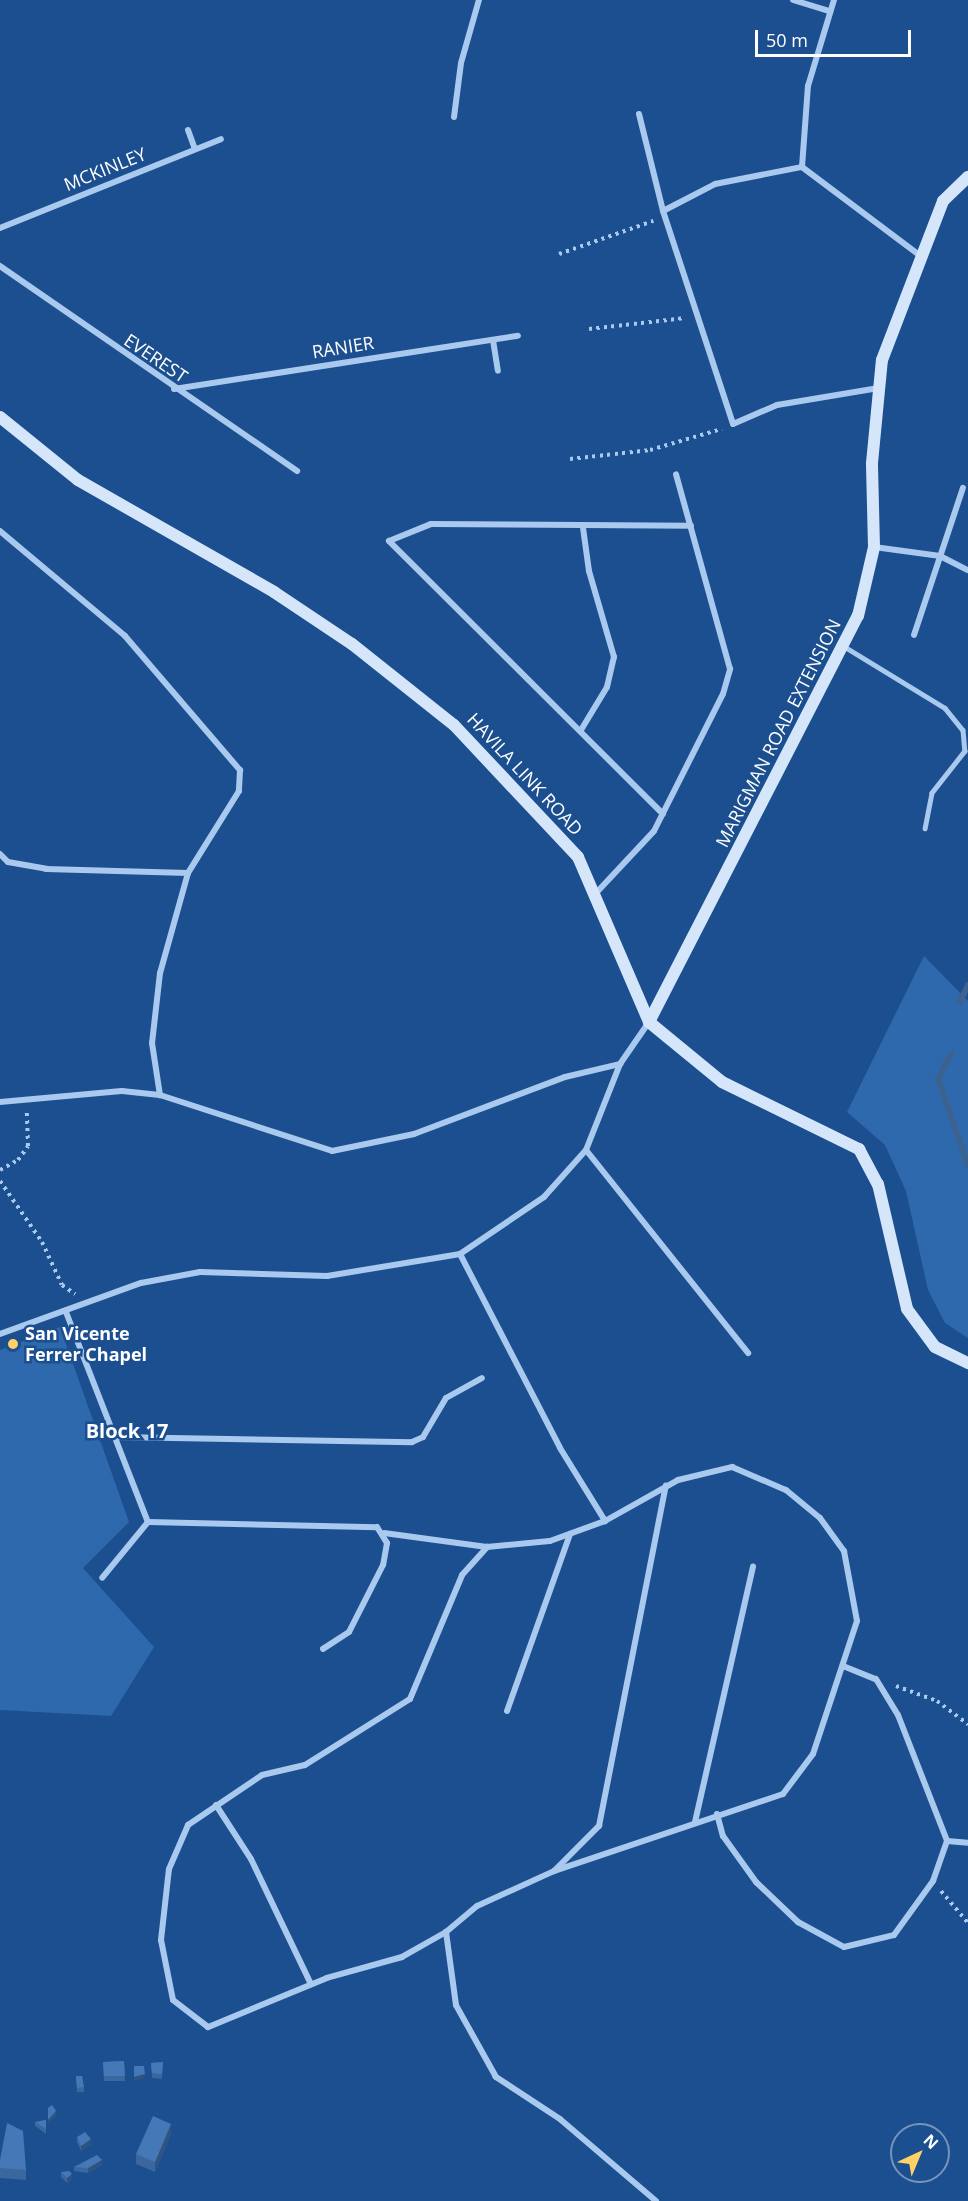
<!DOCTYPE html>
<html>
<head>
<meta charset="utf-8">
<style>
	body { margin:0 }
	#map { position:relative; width:968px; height:2201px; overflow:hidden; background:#1b4f8f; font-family:"Open Sans",sans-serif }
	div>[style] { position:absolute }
	.green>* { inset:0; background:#2e69ad }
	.stream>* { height:6px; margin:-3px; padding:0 3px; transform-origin:3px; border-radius:3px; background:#3c6290 }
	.path>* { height:4px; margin-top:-2px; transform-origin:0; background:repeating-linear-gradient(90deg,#a9c9ee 0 3px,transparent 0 7.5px) }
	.lane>* { height:4.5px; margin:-2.25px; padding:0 2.25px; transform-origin:2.25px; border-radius:2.25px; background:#a9c9ee }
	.street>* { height:6px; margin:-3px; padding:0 3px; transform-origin:3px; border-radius:3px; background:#a9c9ee }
	.secondary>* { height:12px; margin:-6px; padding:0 6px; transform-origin:6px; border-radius:6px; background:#d6e6fa }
	.wall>* { inset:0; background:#3a679d }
	.shaded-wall>* { inset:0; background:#305480 }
	.building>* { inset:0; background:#4478b7 }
	.dots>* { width:16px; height:16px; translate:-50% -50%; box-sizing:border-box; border:3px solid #1b4f8f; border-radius:50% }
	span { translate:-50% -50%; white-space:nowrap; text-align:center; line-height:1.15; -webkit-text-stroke:5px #1b4f8f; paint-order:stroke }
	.street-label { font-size:18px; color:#fff }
	.poi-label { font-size:18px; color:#fff; font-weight:700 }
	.left { translate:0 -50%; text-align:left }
	.neighbourhood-label { font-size:20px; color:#fff; font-weight:700 }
	.north { position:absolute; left:890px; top:2123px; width:60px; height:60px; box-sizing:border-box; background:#1b4f8f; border:2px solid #7695bc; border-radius:50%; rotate:44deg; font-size:16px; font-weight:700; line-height:24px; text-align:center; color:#fff }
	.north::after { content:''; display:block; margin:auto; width:21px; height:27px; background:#ffd166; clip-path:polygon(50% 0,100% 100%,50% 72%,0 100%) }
	.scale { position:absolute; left:755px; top:30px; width:156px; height:27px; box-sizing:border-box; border:3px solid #fff; border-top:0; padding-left:8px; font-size:18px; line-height:21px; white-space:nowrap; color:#fff; -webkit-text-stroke:4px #1b4f8f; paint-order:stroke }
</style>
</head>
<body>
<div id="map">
	<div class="green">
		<div style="clip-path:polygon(924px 956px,968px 1001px,968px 1338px,945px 1323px,928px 1290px,906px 1191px,885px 1145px,847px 1112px)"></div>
		<div style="clip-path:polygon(60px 1327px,129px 1522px,83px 1568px,154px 1647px,111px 1716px,0 1710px,0 1350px)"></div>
	</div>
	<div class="stream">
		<div style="left:960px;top:1002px;width:19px;rotate:-65deg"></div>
		<div style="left:951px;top:1054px;width:27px;rotate:118deg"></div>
		<div style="left:938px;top:1078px;width:92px;rotate:71deg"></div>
	</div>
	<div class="path">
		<div style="left:559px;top:254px;width:100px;rotate:-19.3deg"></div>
		<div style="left:589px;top:329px;width:97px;rotate:-6.5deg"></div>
		<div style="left:570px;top:459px;width:81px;rotate:-6.4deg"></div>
		<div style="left:650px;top:450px;width:75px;rotate:-16.3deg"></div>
		<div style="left:0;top:1170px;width:21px;rotate:-29deg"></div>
		<div style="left:18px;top:1160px;width:17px;rotate:-54deg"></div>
		<div style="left:28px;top:1146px;width:34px;rotate:-92deg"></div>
		<div style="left:0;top:1181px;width:74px;rotate:55.5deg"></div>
		<div style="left:42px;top:1242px;width:47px;rotate:65.1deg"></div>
		<div style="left:62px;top:1285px;width:16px;rotate:35deg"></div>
		<div style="left:896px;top:1686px;width:44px;rotate:20.1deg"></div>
		<div style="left:937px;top:1701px;width:39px;rotate:37deg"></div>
		<div style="left:941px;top:1891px;width:42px;rotate:49.8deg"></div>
	</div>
	<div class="lane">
		<div style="left:845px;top:647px;width:117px;rotate:31.4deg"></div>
		<div style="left:945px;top:708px;width:28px;rotate:51deg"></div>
		<div style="left:963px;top:730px;width:21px;rotate:85deg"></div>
		<div style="left:965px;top:751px;width:53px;rotate:128.2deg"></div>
		<div style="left:932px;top:793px;width:36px;rotate:101deg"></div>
	</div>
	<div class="street">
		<div style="left:793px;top:0;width:39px;rotate:17deg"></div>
		<div style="left:639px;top:114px;width:100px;rotate:76.1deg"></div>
		<div style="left:663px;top:211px;width:224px;rotate:71.8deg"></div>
		<div style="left:733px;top:424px;width:48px;rotate:-23.4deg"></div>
		<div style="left:777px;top:405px;width:103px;rotate:-9.5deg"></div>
		<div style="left:454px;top:117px;width:54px;rotate:-82.6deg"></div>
		<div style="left:461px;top:63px;width:66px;rotate:-74.1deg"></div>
		<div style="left:188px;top:130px;width:20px;rotate:70deg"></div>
		<div style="left:802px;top:167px;width:81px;rotate:-85.8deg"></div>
		<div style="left:808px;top:86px;width:90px;rotate:-73.2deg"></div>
		<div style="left:663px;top:211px;width:59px;rotate:-27.4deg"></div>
		<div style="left:715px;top:184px;width:89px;rotate:-11.1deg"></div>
		<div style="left:802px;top:167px;width:146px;rotate:36.9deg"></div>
		<div style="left:0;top:228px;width:238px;rotate:-21.9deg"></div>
		<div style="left:0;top:266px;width:361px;rotate:34.6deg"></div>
		<div style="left:493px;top:340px;width:31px;rotate:81deg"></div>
		<div style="left:174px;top:389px;width:348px;rotate:-8.8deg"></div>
		<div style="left:0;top:531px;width:163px;rotate:40deg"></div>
		<div style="left:125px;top:636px;width:177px;rotate:49.4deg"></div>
		<div style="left:240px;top:770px;width:21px;rotate:93deg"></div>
		<div style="left:239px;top:791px;width:97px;rotate:121.9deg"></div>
		<div style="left:188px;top:873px;width:104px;rotate:105.6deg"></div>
		<div style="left:160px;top:973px;width:70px;rotate:96.5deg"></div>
		<div style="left:152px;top:1043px;width:53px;rotate:81.3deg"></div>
		<div style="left:874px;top:547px;width:67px;rotate:7.8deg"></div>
		<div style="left:940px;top:556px;width:31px;rotate:27deg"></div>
		<div style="left:914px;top:635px;width:155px;rotate:-71.6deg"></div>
		<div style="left:581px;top:730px;width:50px;rotate:-58.8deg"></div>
		<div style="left:607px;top:687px;width:31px;rotate:-77deg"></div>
		<div style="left:614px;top:657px;width:90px;rotate:-106.2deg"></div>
		<div style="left:589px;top:571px;width:43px;rotate:-97.9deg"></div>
		<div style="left:663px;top:814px;width:387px;rotate:-135.1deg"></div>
		<div style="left:389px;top:541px;width:45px;rotate:-22deg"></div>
		<div style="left:431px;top:524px;width:260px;rotate:0.4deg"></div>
		<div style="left:0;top:854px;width:11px;rotate:45deg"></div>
		<div style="left:8px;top:862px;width:39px;rotate:10deg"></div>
		<div style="left:46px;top:869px;width:142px;rotate:1.6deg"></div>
		<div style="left:597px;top:892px;width:83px;rotate:-46.9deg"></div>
		<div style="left:654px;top:831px;width:153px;rotate:-63.3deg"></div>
		<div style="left:723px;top:694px;width:26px;rotate:-74deg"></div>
		<div style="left:730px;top:669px;width:202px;rotate:-105.5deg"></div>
		<div style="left:0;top:1102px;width:122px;rotate:-5.2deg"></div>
		<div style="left:122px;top:1091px;width:38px;rotate:6deg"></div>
		<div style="left:160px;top:1095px;width:181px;rotate:18deg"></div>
		<div style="left:332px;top:1151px;width:84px;rotate:-11.7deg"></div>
		<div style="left:414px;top:1134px;width:161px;rotate:-20.7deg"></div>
		<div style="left:565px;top:1077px;width:57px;rotate:-13.3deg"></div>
		<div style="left:586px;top:1150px;width:260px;rotate:51.4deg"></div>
		<div style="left:460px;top:1254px;width:218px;rotate:62.7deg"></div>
		<div style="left:560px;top:1448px;width:86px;rotate:58.3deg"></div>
		<div style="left:605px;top:1521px;width:84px;rotate:-29.3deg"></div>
		<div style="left:678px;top:1480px;width:56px;rotate:-13.5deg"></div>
		<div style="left:732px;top:1467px;width:59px;rotate:23.1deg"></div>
		<div style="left:786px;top:1490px;width:44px;rotate:39.5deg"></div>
		<div style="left:820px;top:1518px;width:41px;rotate:54deg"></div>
		<div style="left:844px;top:1551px;width:71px;rotate:79.5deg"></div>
		<div style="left:857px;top:1621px;width:140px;rotate:108.3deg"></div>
		<div style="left:813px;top:1754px;width:50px;rotate:126.9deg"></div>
		<div style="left:783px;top:1794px;width:242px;rotate:161.4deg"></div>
		<div style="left:66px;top:1312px;width:225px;rotate:68.7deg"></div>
		<div style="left:148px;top:1522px;width:72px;rotate:129.4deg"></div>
		<div style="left:0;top:1334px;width:150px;rotate:-19.9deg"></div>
		<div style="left:141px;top:1283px;width:60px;rotate:-10.6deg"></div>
		<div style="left:200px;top:1272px;width:127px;rotate:1.8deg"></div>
		<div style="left:327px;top:1276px;width:135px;rotate:-9.4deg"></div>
		<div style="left:460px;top:1254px;width:102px;rotate:-34.2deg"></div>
		<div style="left:544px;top:1197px;width:63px;rotate:-48.2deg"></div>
		<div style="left:586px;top:1150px;width:92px;rotate:-68.4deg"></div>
		<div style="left:620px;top:1064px;width:51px;rotate:-55.4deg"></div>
		<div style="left:115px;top:1437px;width:297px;rotate:1deg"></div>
		<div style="left:412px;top:1442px;width:12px;rotate:-24deg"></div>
		<div style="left:423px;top:1437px;width:45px;rotate:-59.5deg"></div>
		<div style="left:446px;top:1398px;width:41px;rotate:-29.1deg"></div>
		<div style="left:148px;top:1522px;width:229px;rotate:1.3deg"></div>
		<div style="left:377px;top:1527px;width:19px;rotate:58deg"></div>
		<div style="left:387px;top:1543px;width:22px;rotate:100deg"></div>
		<div style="left:383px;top:1565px;width:75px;rotate:116.9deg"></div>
		<div style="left:349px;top:1632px;width:31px;rotate:147deg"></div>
		<div style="left:384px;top:1533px;width:104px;rotate:7.7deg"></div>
		<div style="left:843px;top:1666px;width:35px;rotate:22deg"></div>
		<div style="left:876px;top:1679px;width:42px;rotate:58.6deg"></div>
		<div style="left:898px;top:1715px;width:135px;rotate:68.7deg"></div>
		<div style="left:507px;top:1711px;width:188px;rotate:-70.4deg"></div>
		<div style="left:216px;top:1805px;width:64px;rotate:57.1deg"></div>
		<div style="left:251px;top:1859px;width:139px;rotate:64.4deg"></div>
		<div style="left:717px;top:1814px;width:23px;rotate:75deg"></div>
		<div style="left:723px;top:1836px;width:57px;rotate:54.3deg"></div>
		<div style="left:756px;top:1882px;width:58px;rotate:43.6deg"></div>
		<div style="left:798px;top:1922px;width:52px;rotate:28.5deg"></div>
		<div style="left:844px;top:1947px;width:51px;rotate:-13.5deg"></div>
		<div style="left:894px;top:1935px;width:67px;rotate:-54.2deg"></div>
		<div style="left:933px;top:1881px;width:42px;rotate:-70.7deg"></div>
		<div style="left:947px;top:1841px;width:21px;rotate:5deg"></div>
		<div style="left:695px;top:1822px;width:262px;rotate:-77.2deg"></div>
		<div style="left:446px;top:1932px;width:51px;rotate:150.4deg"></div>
		<div style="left:402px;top:1957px;width:78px;rotate:164.4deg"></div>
		<div style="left:327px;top:1978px;width:129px;rotate:157.6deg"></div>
		<div style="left:208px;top:2027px;width:44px;rotate:-142.4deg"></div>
		<div style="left:173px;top:2000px;width:61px;rotate:-101.3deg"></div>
		<div style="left:161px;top:1940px;width:71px;rotate:-83.6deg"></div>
		<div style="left:169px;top:1869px;width:48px;rotate:-66.6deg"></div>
		<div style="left:188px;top:1825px;width:89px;rotate:-34deg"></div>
		<div style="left:262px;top:1775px;width:44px;rotate:-13.1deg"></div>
		<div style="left:305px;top:1765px;width:124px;rotate:-32.2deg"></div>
		<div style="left:410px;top:1699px;width:134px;rotate:-67.2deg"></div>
		<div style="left:462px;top:1575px;width:38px;rotate:-48deg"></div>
		<div style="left:487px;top:1547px;width:63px;rotate:-5.4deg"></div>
		<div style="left:550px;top:1541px;width:59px;rotate:-20deg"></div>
		<div style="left:656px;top:2201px;width:126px;rotate:-139.5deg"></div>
		<div style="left:560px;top:2119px;width:77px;rotate:-146.7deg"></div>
		<div style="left:496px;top:2077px;width:82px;rotate:-119.1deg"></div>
		<div style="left:456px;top:2005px;width:74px;rotate:-97.8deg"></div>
		<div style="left:446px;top:1932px;width:40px;rotate:-40deg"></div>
		<div style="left:477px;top:1906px;width:85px;rotate:-24.4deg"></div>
		<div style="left:554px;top:1871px;width:64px;rotate:-45deg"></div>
		<div style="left:599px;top:1826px;width:347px;rotate:-78.9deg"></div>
	</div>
	<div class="secondary">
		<div style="left:0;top:417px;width:100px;rotate:38.9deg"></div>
		<div style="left:78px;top:480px;width:226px;rotate:29.7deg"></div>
		<div style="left:274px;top:592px;width:94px;rotate:33.7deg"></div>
		<div style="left:352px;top:644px;width:130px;rotate:38.5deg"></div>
		<div style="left:454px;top:725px;width:181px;rotate:46.8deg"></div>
		<div style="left:578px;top:857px;width:180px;rotate:66.7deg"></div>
		<div style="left:649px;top:1022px;width:94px;rotate:39.4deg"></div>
		<div style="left:722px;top:1082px;width:153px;rotate:26.1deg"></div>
		<div style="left:859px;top:1149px;width:40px;rotate:62deg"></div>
		<div style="left:878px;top:1184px;width:128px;rotate:76.9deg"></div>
		<div style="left:907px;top:1309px;width:47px;rotate:53.6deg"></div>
		<div style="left:935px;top:1347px;width:37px;rotate:26deg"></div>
		<div style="left:649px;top:1022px;width:457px;rotate:-62.8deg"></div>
		<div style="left:858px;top:616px;width:71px;rotate:-76.9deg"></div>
		<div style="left:874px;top:547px;width:84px;rotate:-91.4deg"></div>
		<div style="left:872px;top:463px;width:103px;rotate:-84.5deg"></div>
		<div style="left:882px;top:360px;width:170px;rotate:-69deg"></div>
		<div style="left:943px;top:201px;width:35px;rotate:-44deg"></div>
	</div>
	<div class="wall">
		<div style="clip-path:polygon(124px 2061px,125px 2081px,104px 2081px,103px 2062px)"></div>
		<div style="clip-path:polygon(163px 2062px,162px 2079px,152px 2078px,151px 2063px)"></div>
		<div style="clip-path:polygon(76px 2076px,84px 2087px,84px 2092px,77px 2092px)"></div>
		<div style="clip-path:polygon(46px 2120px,46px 2134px,35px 2126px,35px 2122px)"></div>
		<div style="clip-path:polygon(171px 2134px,155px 2172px,136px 2164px,136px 2154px)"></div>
		<div style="clip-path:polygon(77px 2137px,91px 2144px,81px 2151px,77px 2142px)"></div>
		<div style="clip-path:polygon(0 2160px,26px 2170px,26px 2180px,0 2178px)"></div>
		<div style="clip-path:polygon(102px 2165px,88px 2173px,74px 2171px,74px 2167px)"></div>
		<div style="clip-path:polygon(61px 2172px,72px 2179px,67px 2183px,61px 2177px)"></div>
	</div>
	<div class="shaded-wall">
		<div style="clip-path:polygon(145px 2074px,145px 2078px,134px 2081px,134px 2077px)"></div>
		<div style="clip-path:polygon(56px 2111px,56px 2116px,48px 2124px,48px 2120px)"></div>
		<div style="clip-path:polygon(171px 2124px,171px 2134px,155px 2172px,155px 2162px)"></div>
		<div style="clip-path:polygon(91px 2139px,91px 2144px,81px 2151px,81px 2146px)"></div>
		<div style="clip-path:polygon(102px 2160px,102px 2165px,88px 2173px,88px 2168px)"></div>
		<div style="clip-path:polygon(72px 2174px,72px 2179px,67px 2183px,67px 2178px)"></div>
	</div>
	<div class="building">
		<div style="clip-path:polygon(124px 2061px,125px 2076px,104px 2076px,103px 2062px)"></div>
		<div style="clip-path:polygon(163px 2062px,162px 2074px,152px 2073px,151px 2063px)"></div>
		<div style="clip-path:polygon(134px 2066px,144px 2066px,145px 2074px,134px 2077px)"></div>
		<div style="clip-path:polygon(76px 2076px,82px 2076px,84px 2087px,77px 2088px)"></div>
		<div style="clip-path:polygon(52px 2105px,56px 2111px,48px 2120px,48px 2108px)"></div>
		<div style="clip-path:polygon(153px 2116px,171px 2124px,155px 2162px,136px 2154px)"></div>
		<div style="clip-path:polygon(46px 2120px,46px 2129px,35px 2122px)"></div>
		<div style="clip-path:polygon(7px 2123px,23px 2131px,26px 2170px,0 2168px,0 2160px)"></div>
		<div style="clip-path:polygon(85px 2132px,91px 2139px,81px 2146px,77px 2137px)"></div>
		<div style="clip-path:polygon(97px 2155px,102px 2160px,88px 2168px,74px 2167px)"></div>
		<div style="clip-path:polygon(69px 2171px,72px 2174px,67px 2178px,61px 2172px)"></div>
	</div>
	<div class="dots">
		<div style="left:13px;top:1344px;background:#ffd166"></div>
	</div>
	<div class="street-label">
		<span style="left:105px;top:169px;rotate:-22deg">MCKINLEY</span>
		<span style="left:343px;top:347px;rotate:-9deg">RANIER</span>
		<span style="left:156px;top:358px;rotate:34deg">EVEREST</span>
		<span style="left:778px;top:733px;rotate:-63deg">MARIGMAN ROAD EXTENSION</span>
		<span style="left:525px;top:774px;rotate:47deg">HAVILA LINK ROAD</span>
	</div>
	<div class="poi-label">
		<span class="left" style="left:25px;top:1344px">San Vicente<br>Ferrer Chapel</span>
	</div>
	<div class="neighbourhood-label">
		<span style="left:127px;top:1430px">Block 17</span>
	</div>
	<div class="north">N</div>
	<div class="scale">50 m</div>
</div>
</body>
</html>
